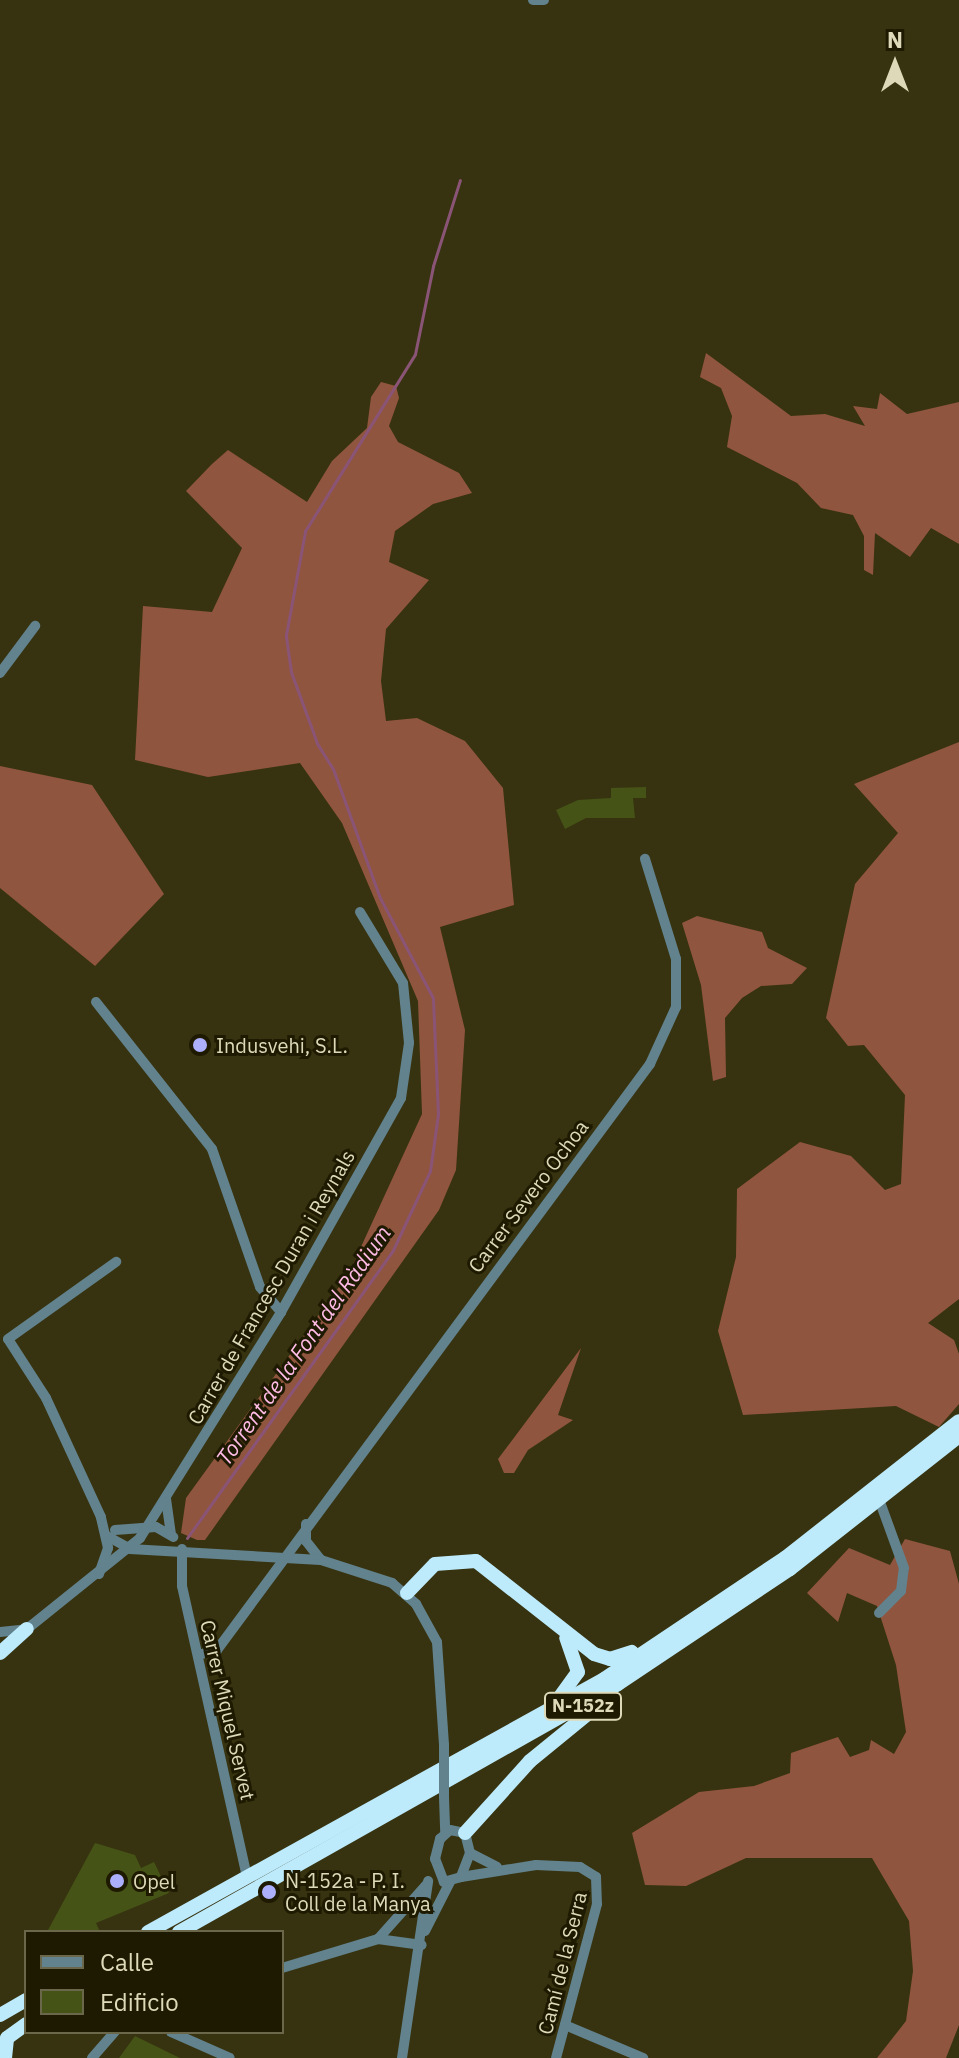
<!DOCTYPE html>
<html>
<head>
<meta charset="utf-8">
<style>
	body { margin:0 }
	#map { position:relative; width:959px; height:2058px; overflow:hidden; background:#373310; font-family:"IBM Plex Sans",sans-serif }
	div>[style] { position:absolute }
	.forest>* { inset:0; background:#90553e }
	.stream>* { height:3px; margin:-1.5px; padding:0 1.5px; transform-origin:1.5px; border-radius:1.5px; background:#8a5476 }
	.building>* { inset:0; background:#455316 }
	.minor>* { height:10px; margin:-5px; padding:0 5px; transform-origin:5px; border-radius:5px; background:#62828d }
	.highway>* { height:14px; margin:-7px; padding:0 7px; transform-origin:7px; border-radius:7px; background:#bdebfc }
	.minor-bridge>* { height:10px; margin:-5px; padding:0 5px; transform-origin:5px; border-radius:5px; background:#62828d }
	.dots>* { width:22px; height:22px; translate:-50% -50%; box-sizing:border-box; border:4px solid #1e1a01; border-radius:50% }
	span { translate:-50% -50%; white-space:nowrap; text-align:center; line-height:1.15; -webkit-text-stroke:6px #1e1a01; paint-order:stroke }
	.shield-label span { padding:2px 6px; background:#1e1a01; border:2px solid; border-radius:6px; -webkit-text-stroke-width:0 }
	.shield-label { font-size:18px; color:#dedab9; font-weight:700 }
	.poi-label { font-size:20px; color:#dedab9 }
	.left { translate:0 -50%; text-align:left }
	.street-label { font-size:20px; color:#dedab9 }
	.water-label { font-size:22px; color:#febbe5; font-style:italic }
	.legend { position:absolute; left:24px; top:1930px; width:260px; height:104px; box-sizing:border-box; background:#1e1a01; border:2px solid #6b674b; margin:0; padding:10px 14px; list-style:none; font-size:24px; color:#dedab9 }
	.legend li { display:flex; align-items:center; gap:16px; height:40px }
	.legend b { width:40px; border:2px solid #6b674b }
	.north { position:absolute; left:855px; top:24px; width:80px; height:80px; -webkit-text-stroke:6px #1e1a01; paint-order:stroke; rotate:0deg; font-size:22px; font-weight:700; line-height:32px; text-align:center; color:#dedab9 }
	.north::after { content:''; display:block; margin:auto; width:28px; height:36px; background:#dedab9; clip-path:polygon(50% 0,100% 100%,50% 72%,0 100%) }
</style>
</head>
<body>
<div id="map">
	<div class="forest">
		<div style="clip-path:polygon(706px 353px,791px 416px,825px 414px,865px 426px,853px 406px,877px 409px,880px 393px,907px 414px,959px 402px,959px 544px,931px 528px,910px 557px,875px 533px,873px 575px,864px 570px,864px 536px,853px 515px,821px 508px,797px 483px,727px 447px,732px 416px,721px 388px,700px 377px)"></div>
		<div style="clip-path:polygon(381px 382px,396px 386px,399px 398px,389px 426px,398px 442px,459px 473px,472px 493px,433px 504px,395px 531px,389px 562px,429px 580px,386px 629px,381px 681px,386px 721px,417px 718px,465px 741px,503px 788px,514px 905px,440px 927px,465px 1030px,456px 1170px,439px 1210px,205px 1540px,197px 1540px,181px 1533px,186px 1498px,349px 1273px,422px 1114px,418px 1001px,342px 823px,300px 763px,208px 777px,135px 760px,143px 606px,212px 612px,242px 548px,186px 491px,212px 464px,228px 450px,307px 502px,332px 461px,367px 428px,371px 397px)"></div>
		<div style="clip-path:polygon(959px 742px,959px 1299px,928px 1323px,954px 1340px,959px 1354px,959px 1404px,939px 1427px,896px 1406px,743px 1415px,718px 1331px,736px 1257px,737px 1189px,800px 1142px,851px 1156px,885px 1190px,901px 1184px,905px 1095px,864px 1045px,848px 1046px,826px 1018px,855px 884px,898px 833px,854px 784px)"></div>
		<div style="clip-path:polygon(0 766px,92px 785px,164px 894px,95px 966px,0 888px)"></div>
		<div style="clip-path:polygon(697px 916px,762px 932px,768px 948px,807px 968px,792px 984px,761px 986px,742px 998px,725px 1018px,726px 1077px,713px 1081px,701px 985px,682px 923px)"></div>
		<div style="clip-path:polygon(581px 1348px,558px 1415px,573px 1420px,528px 1450px,514px 1473px,504px 1473px,498px 1459px)"></div>
		<div style="clip-path:polygon(905px 1539px,950px 1551px,959px 1584px,959px 2025px,946px 2058px,877px 2058px,906px 2021px,913px 1971px,909px 1921px,872px 1858px,746px 1858px,686px 1886px,645px 1885px,632px 1833px,699px 1792px,754px 1786px,790px 1773px,791px 1753px,838px 1737px,850px 1757px,869px 1750px,871px 1740px,894px 1754px,906px 1732px,896px 1665px,877px 1606px,847px 1593px,838px 1622px,807px 1593px,849px 1548px,890px 1565px)"></div>
	</div>
	<div class="stream">
		<div style="left:187px;top:1538px;width:354px;rotate:-54.4deg"></div>
		<div style="left:393px;top:1250px;width:87px;rotate:-64.9deg"></div>
		<div style="left:430px;top:1171px;width:58px;rotate:-82deg"></div>
		<div style="left:438px;top:1114px;width:116px;rotate:-92.5deg"></div>
		<div style="left:433px;top:998px;width:113px;rotate:-117.9deg"></div>
		<div style="left:380px;top:898px;width:137px;rotate:-110deg"></div>
		<div style="left:333px;top:769px;width:31px;rotate:-122deg"></div>
		<div style="left:317px;top:743px;width:76px;rotate:-110.1deg"></div>
		<div style="left:291px;top:672px;width:37px;rotate:-98deg"></div>
		<div style="left:286px;top:635px;width:106px;rotate:-79.6deg"></div>
		<div style="left:305px;top:531px;width:208px;rotate:-58.1deg"></div>
		<div style="left:415px;top:354px;width:90px;rotate:-78.4deg"></div>
		<div style="left:433px;top:266px;width:90px;rotate:-72.6deg"></div>
	</div>
	<div class="building">
		<div style="clip-path:polygon(646px 787px,646px 798px,633px 798px,635px 818px,586px 818px,565px 829px,556px 810px,578px 800px,611px 798px,611px 788px)"></div>
		<div style="clip-path:polygon(95px 1843px,135px 1855px,141px 1868px,154px 1862px,169px 1893px,96px 1923px,100px 1932px,47px 1932px)"></div>
		<div style="clip-path:polygon(135px 2036px,180px 2058px,119px 2058px)"></div>
	</div>
	<div class="minor">
		<div style="left:533px;top:0;width:11px"></div>
		<div style="left:0;top:673px;width:59px;rotate:-53.3deg"></div>
		<div style="left:96px;top:1002px;width:187px;rotate:51.7deg"></div>
		<div style="left:212px;top:1149px;width:146px;rotate:70.8deg"></div>
		<div style="left:260px;top:1287px;width:33px;rotate:50deg"></div>
		<div style="left:166px;top:1499px;width:35px;rotate:82deg"></div>
		<div style="left:306px;top:1524px;width:17px;rotate:90deg"></div>
		<div style="left:306px;top:1541px;width:24px;rotate:52deg"></div>
		<div style="left:115px;top:1530px;width:41px;rotate:-4.2deg"></div>
		<div style="left:156px;top:1527px;width:20px;rotate:30deg"></div>
		<div style="left:107px;top:1536px;width:26px;rotate:29deg"></div>
		<div style="left:130px;top:1549px;width:191px;rotate:3.3deg"></div>
		<div style="left:321px;top:1560px;width:75px;rotate:17.9deg"></div>
		<div style="left:392px;top:1583px;width:32px;rotate:41deg"></div>
		<div style="left:416px;top:1604px;width:43px;rotate:61.1deg"></div>
		<div style="left:437px;top:1642px;width:103px;rotate:86.1deg"></div>
		<div style="left:182px;top:1549px;width:37px;rotate:90deg"></div>
		<div style="left:182px;top:1586px;width:298px;rotate:77.4deg"></div>
		<div style="left:99px;top:1574px;width:28px;rotate:-71deg"></div>
		<div style="left:108px;top:1548px;width:32px;rotate:-103deg"></div>
		<div style="left:101px;top:1517px;width:131px;rotate:-114.8deg"></div>
		<div style="left:46px;top:1398px;width:70px;rotate:-122.8deg"></div>
		<div style="left:8px;top:1339px;width:133px;rotate:-35.5deg"></div>
		<div style="left:879px;top:1613px;width:31px;rotate:-45deg"></div>
		<div style="left:901px;top:1591px;width:23px;rotate:-83deg"></div>
		<div style="left:904px;top:1568px;width:70px;rotate:-110deg"></div>
		<div style="left:0;top:1632px;width:27px;rotate:-6deg"></div>
		<div style="left:27px;top:1629px;width:145px;rotate:-38.8deg"></div>
		<div style="left:140px;top:1538px;width:266px;rotate:-58deg"></div>
		<div style="left:281px;top:1312px;width:245px;rotate:-60.7deg"></div>
		<div style="left:401px;top:1098px;width:56px;rotate:-81.7deg"></div>
		<div style="left:409px;top:1043px;width:60px;rotate:-95.7deg"></div>
		<div style="left:403px;top:983px;width:83px;rotate:-121.2deg"></div>
		<div style="left:198px;top:1655px;width:20px;rotate:-15deg"></div>
		<div style="left:217px;top:1650px;width:729px;rotate:-53.54deg"></div>
		<div style="left:650px;top:1064px;width:63px;rotate:-65.5deg"></div>
		<div style="left:676px;top:1007px;width:48px;rotate:-90deg"></div>
		<div style="left:676px;top:959px;width:105px;rotate:-107.2deg"></div>
		<div style="left:444px;top:1797px;width:36px;rotate:88deg"></div>
		<div style="left:450px;top:1830px;width:15px;rotate:11deg"></div>
		<div style="left:465px;top:1833px;width:21px;rotate:76deg"></div>
		<div style="left:470px;top:1853px;width:26px;rotate:111deg"></div>
		<div style="left:461px;top:1877px;width:18px;rotate:164deg"></div>
		<div style="left:444px;top:1882px;width:25px;rotate:-111deg"></div>
		<div style="left:435px;top:1859px;width:21px;rotate:-76deg"></div>
		<div style="left:440px;top:1839px;width:13px;rotate:-42deg"></div>
		<div style="left:470px;top:1853px;width:30px;rotate:27deg"></div>
		<div style="left:461px;top:1877px;width:76px;rotate:-9.1deg"></div>
		<div style="left:536px;top:1865px;width:44px;rotate:2.6deg"></div>
		<div style="left:580px;top:1867px;width:19px;rotate:32deg"></div>
		<div style="left:596px;top:1877px;width:27px;rotate:88deg"></div>
		<div style="left:597px;top:1904px;width:159px;rotate:104.9deg"></div>
		<div style="left:425px;top:1931px;width:55px;rotate:-63deg"></div>
		<div style="left:378px;top:1939px;width:74px;rotate:-48.3deg"></div>
		<div style="left:282px;top:1968px;width:100px;rotate:-16.8deg"></div>
		<div style="left:378px;top:1939px;width:44px;rotate:7.8deg"></div>
		<div style="left:565px;top:2025px;width:85px;rotate:22.9deg"></div>
		<div style="left:171px;top:2032px;width:64px;rotate:23.8deg"></div>
		<div style="left:92px;top:2058px;width:35px;rotate:-49deg"></div>
		<div style="left:402px;top:2058px;width:179px;rotate:-81.6deg"></div>
	</div>
	<div class="highway">
		<div style="left:407px;top:1593px;width:40px;rotate:-46deg"></div>
		<div style="left:435px;top:1564px;width:41px;rotate:-4.2deg"></div>
		<div style="left:476px;top:1561px;width:150px;rotate:38.2deg"></div>
		<div style="left:594px;top:1654px;width:17px;rotate:17deg"></div>
		<div style="left:610px;top:1659px;width:23px;rotate:-18deg"></div>
		<div style="left:0;top:1653px;width:36px;rotate:-42deg"></div>
		<div style="left:559px;top:1698px;width:32px;rotate:-54deg"></div>
		<div style="left:578px;top:1672px;width:36px;rotate:-109deg"></div>
		<div style="left:465px;top:1833px;width:97px;rotate:-47.9deg"></div>
		<div style="left:530px;top:1761px;width:90px;rotate:-39.2deg"></div>
		<div style="left:148px;top:1932px;width:521px;rotate:-29.02deg"></div>
		<div style="left:604px;top:1679px;width:218px;rotate:-33.8deg"></div>
		<div style="left:785px;top:1558px;width:221px;rotate:-38.2deg"></div>
		<div style="left:179px;top:1932px;width:504px;rotate:-29.46deg"></div>
		<div style="left:618px;top:1684px;width:207px;rotate:-33.8deg"></div>
		<div style="left:790px;top:1569px;width:215px;rotate:-38.2deg"></div>
		<div style="left:0;top:2015px;width:30px;rotate:-30deg"></div>
		<div style="left:5px;top:2058px;width:20px;rotate:-84deg"></div>
		<div style="left:7px;top:2038px;width:24px;rotate:-36deg"></div>
	</div>
	<div class="minor-bridge">
		<div style="left:444px;top:1745px;width:52px;rotate:90deg"></div>
	</div>
	<div class="dots">
		<div style="left:200px;top:1045px;background:#acaffb"></div>
		<div style="left:117px;top:1881px;background:#acaffb"></div>
		<div style="left:269px;top:1892px;background:#acaffb"></div>
	</div>
	<div class="shield-label">
		<span style="left:583px;top:1706px">N-152z</span>
	</div>
	<div class="poi-label">
		<span class="left" style="left:216px;top:1045px">Indusvehi, S.L.</span>
		<span class="left" style="left:285px;top:1892px">N-152a - P. I.<br>Coll de la Manya</span>
		<span class="left" style="left:133px;top:1881px">Opel</span>
	</div>
	<div class="street-label">
		<span style="left:528px;top:1196px;rotate:-53deg">Carrer Severo Ochoa</span>
		<span style="left:271px;top:1287px;rotate:-60deg">Carrer de Francesc Duran i Reynals</span>
		<span style="left:228px;top:1710px;rotate:77deg">Carrer Miquel Servet</span>
		<span style="left:562px;top:1963px;rotate:-76deg">Camí de la Serra</span>
	</div>
	<div class="water-label">
		<span style="left:303px;top:1345px;rotate:-55deg">Torrent de la Font del Ràdium</span>
	</div>
	<ul class="legend">
	<li><b style="height:10px;background:#62828d"></b>Calle</li>
	<li><b style="height:22px;background:#455316"></b>Edificio</li>
	</ul>
	<div class="north">N</div>
</div>
</body>
</html>
